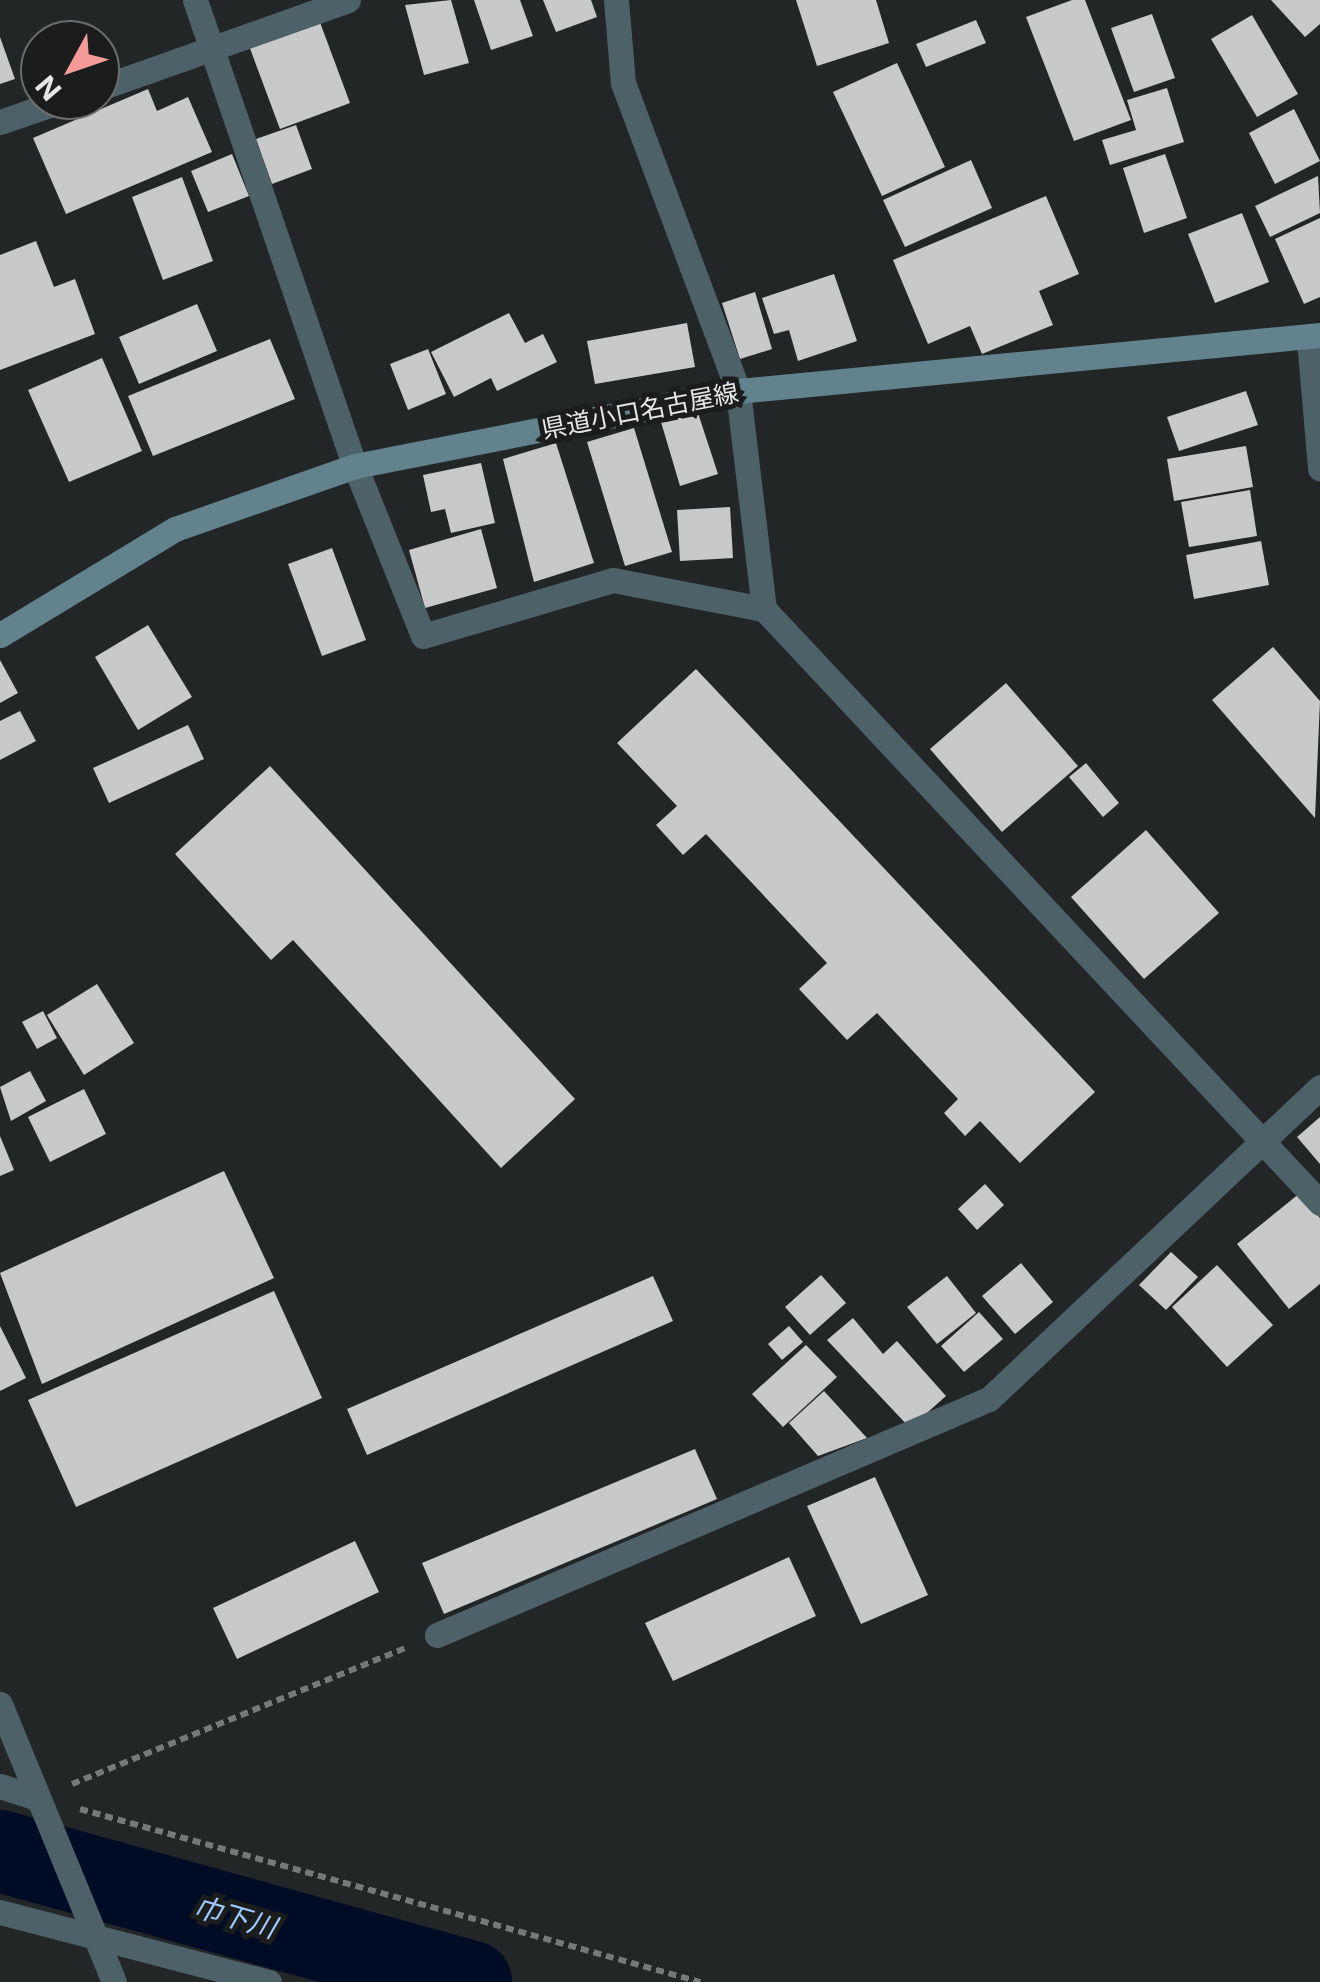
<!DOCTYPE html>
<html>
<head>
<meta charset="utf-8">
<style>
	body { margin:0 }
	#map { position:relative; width:1320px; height:1982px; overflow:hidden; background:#232626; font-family:Inter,"Noto Sans JP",sans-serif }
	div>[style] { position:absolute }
	.river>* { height:82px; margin:-41px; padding:0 41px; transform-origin:41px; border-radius:41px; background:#000b25 }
	.building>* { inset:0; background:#c7cac8 }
	.path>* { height:6px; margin-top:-3px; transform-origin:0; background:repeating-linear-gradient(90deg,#767979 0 8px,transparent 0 13px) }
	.minor>* { height:25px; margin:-12.5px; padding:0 12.5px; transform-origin:12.5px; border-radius:12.5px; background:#4d6168 }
	.tertiary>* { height:25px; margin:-12.5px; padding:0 12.5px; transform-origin:12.5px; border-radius:12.5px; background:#4d6168 }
	.secondary>* { height:25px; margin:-12.5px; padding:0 12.5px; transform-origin:12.5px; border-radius:12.5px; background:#62828e }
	span { translate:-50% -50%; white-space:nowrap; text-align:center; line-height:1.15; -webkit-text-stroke:10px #1a1d1c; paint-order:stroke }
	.street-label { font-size:25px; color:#e5e7e7 }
	.water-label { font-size:28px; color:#9ec8ff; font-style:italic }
	.north { position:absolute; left:20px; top:20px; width:100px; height:100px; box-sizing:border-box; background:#1a1d1c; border:2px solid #6b6e6d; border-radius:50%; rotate:230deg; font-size:28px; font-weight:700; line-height:40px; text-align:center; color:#e5e7e7 }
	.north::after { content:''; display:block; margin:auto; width:35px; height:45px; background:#f59b99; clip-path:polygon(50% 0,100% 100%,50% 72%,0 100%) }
</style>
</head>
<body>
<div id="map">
	<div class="river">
		<div style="left:0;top:1851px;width:489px;rotate:15.5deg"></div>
	</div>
	<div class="building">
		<div style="clip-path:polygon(451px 0,469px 63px,424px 75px,405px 5px)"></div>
		<div style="clip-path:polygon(474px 0,520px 0,533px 36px,491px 50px)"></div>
		<div style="clip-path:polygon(543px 0,591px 0,597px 17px,556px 32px)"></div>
		<div style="clip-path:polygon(796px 0,876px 0,889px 43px,817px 66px)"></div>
		<div style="clip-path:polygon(1072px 0,1085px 0,1131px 120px,1074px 141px,1026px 17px)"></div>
		<div style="clip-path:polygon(1271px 0,1320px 0,1320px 24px,1305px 37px)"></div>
		<div style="clip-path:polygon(1152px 14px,1175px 78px,1134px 92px,1111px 28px)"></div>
		<div style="clip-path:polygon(1252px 15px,1298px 94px,1257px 117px,1211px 39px)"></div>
		<div style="clip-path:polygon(318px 17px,350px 103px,280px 129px,248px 43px)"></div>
		<div style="clip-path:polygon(976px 20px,986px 43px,926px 67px,916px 44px)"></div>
		<div style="clip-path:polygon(0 37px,15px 79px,0 84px)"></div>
		<div style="clip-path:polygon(897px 63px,945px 167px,882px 196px,833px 92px)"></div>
		<div style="clip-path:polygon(1167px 88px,1184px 142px,1110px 165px,1102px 140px,1136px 130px,1127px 100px)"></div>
		<div style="clip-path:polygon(148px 89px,157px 111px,188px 97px,212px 152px,66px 214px,33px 138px)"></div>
		<div style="clip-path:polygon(1294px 109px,1320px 161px,1275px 184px,1249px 133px)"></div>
		<div style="clip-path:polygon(296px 125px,312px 169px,272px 184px,256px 139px)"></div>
		<div style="clip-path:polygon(232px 154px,249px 196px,208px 212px,191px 171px)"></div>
		<div style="clip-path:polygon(1165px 154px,1187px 218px,1144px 233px,1123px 168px)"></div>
		<div style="clip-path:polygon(971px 160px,992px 208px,905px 247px,883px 200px)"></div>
		<div style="clip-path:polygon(1318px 176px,1320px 213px,1270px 237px,1255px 206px)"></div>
		<div style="clip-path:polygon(182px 177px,213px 261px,163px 280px,132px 197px)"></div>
		<div style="clip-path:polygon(1046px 196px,1079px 274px,1039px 291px,1053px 325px,982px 354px,970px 326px,928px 344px,893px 260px)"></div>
		<div style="clip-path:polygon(1242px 213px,1269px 282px,1215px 303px,1188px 234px)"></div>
		<div style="clip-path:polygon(1320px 218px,1320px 297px,1304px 304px,1275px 239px)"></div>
		<div style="clip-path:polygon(36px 241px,54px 287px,75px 279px,95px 334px,0 370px,0 255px)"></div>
		<div style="clip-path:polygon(834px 274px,857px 341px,798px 361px,789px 330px,774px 334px,762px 298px)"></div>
		<div style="clip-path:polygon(755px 292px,772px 349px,740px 359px,722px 303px)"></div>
		<div style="clip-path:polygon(197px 304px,217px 351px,139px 384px,119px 337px)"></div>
		<div style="clip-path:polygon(509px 313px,525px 343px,543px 334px,557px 362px,497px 391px,491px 378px,454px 397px,431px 352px)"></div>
		<div style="clip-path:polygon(687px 323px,695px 367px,595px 384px,587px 341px)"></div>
		<div style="clip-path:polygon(270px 339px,295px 399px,153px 456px,128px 396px)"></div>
		<div style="clip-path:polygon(428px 349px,446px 394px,408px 410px,390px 364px)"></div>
		<div style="clip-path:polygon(102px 358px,142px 451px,69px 482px,28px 390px)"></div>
		<div style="clip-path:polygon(1246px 391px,1258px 425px,1179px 451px,1167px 417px)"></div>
		<div style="clip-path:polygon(697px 410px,718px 474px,680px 486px,661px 422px)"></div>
		<div style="clip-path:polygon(634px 428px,672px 552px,625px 566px,587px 442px)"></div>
		<div style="clip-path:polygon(556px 443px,594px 563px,534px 582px,503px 459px)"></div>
		<div style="clip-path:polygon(1246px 446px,1253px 487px,1174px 501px,1167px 459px)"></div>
		<div style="clip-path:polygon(481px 463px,495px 523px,451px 533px,445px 509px,431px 512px,423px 475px)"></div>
		<div style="clip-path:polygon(1250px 490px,1257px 536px,1189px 547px,1181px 502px)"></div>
		<div style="clip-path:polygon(730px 507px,733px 558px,680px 561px,677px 510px)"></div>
		<div style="clip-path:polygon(481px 529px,497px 588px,425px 608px,409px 550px)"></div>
		<div style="clip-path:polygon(1261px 541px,1269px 585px,1194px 599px,1186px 555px)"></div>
		<div style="clip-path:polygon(332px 548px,366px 640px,322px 656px,288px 564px)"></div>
		<div style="clip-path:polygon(148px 625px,192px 697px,138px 730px,95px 657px)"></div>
		<div style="clip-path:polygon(1273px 647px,1320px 701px,1315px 818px,1212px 700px)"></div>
		<div style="clip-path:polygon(0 660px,18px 693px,0 703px)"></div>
		<div style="clip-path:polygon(696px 669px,1095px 1092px,1020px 1163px,980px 1121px,965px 1136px,944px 1113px,958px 1099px,877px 1013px,847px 1040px,799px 989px,827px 963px,706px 834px,683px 855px,656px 825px,677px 806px,617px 743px)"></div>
		<div style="clip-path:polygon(1006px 683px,1078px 766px,1002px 832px,930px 749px)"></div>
		<div style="clip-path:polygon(20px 711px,36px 741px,0 760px,0 721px)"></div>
		<div style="clip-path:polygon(188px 725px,204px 759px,109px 803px,93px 768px)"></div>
		<div style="clip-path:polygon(1086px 763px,1119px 803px,1103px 817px,1069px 777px)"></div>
		<div style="clip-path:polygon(270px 766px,575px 1099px,501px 1168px,293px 940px,271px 960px,175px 854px)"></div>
		<div style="clip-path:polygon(1146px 830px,1219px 913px,1144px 979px,1071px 897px)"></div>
		<div style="clip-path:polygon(97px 984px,134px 1043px,84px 1075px,47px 1015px)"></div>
		<div style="clip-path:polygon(43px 1011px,57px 1038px,37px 1049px,22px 1022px)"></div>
		<div style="clip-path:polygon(30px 1071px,46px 1101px,11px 1121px,0 1087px)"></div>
		<div style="clip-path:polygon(84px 1089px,106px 1134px,50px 1162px,28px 1117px)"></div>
		<div style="clip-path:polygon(1320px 1117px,1320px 1164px,1297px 1137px)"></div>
		<div style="clip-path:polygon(0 1136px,14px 1170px,0 1176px)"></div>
		<div style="clip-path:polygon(224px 1171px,274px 1278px,42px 1384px,0 1273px)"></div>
		<div style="clip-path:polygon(985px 1184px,1004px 1205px,977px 1230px,958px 1209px)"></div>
		<div style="clip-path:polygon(1300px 1193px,1320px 1218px,1320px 1284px,1289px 1309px,1237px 1244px)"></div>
		<div style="clip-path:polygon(1171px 1252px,1198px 1277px,1166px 1310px,1139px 1285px)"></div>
		<div style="clip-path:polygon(1021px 1263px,1053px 1302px,1015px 1334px,982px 1296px)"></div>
		<div style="clip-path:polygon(1217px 1265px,1273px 1325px,1227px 1367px,1172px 1307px)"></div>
		<div style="clip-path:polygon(821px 1275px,846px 1303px,810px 1335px,785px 1307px)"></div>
		<div style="clip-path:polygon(653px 1276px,673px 1321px,367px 1455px,347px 1409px)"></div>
		<div style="clip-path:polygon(947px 1276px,976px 1313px,937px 1344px,907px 1307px)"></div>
		<div style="clip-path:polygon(274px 1291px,322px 1398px,76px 1507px,28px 1400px)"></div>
		<div style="clip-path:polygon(979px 1312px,1003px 1339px,964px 1372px,941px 1346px)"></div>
		<div style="clip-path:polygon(853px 1318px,883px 1354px,897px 1341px,946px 1396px,910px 1428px,827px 1340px)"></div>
		<div style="clip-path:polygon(0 1326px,26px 1378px,0 1391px)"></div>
		<div style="clip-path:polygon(789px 1326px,803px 1342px,782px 1360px,768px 1344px)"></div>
		<div style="clip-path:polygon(806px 1345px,837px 1377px,783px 1427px,752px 1394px)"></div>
		<div style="clip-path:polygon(824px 1391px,867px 1438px,818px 1456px,789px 1423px)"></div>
		<div style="clip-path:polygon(695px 1449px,717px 1499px,444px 1614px,422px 1563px)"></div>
		<div style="clip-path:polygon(875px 1477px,928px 1595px,861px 1624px,807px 1506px)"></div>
		<div style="clip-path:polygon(355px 1541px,379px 1592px,237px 1659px,213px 1608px)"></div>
		<div style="clip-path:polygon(789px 1557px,816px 1616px,673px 1681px,645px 1623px)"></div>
	</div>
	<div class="path">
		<div style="left:72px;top:1784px;width:362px;rotate:-22.2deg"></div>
		<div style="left:80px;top:1809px;width:644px;rotate:15.59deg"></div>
	</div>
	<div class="minor">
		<div style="left:195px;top:0;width:493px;rotate:71.1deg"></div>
		<div style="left:355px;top:466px;width:183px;rotate:68.2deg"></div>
		<div style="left:423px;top:636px;width:198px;rotate:-16.4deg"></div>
		<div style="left:613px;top:580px;width:154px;rotate:10.9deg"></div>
		<div style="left:616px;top:0;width:83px;rotate:85.2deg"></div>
		<div style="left:623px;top:83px;width:329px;rotate:69.5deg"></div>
		<div style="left:738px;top:391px;width:220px;rotate:83.2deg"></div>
		<div style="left:764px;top:609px;width:814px;rotate:46.89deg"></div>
		<div style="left:100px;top:88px;width:263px;rotate:-19.5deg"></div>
		<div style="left:0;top:122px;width:68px;rotate:-19deg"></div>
		<div style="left:1309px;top:340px;width:129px;rotate:85.1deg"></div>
		<div style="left:437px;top:1635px;width:600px;rotate:-23.15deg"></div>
		<div style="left:989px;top:1399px;width:455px;rotate:-43.3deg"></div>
		<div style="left:0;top:1786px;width:40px;rotate:18deg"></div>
		<div style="left:0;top:1912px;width:278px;rotate:14.6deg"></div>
	</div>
	<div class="tertiary">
		<div style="left:0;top:1704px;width:300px;rotate:67.7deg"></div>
	</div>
	<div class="secondary">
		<div style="left:0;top:635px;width:205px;rotate:-31.2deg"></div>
		<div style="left:175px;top:529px;width:191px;rotate:-19.3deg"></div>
		<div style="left:355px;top:466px;width:390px;rotate:-11.1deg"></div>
		<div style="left:738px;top:391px;width:585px;rotate:-5.5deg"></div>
	</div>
	<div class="street-label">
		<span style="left:640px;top:411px;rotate:-11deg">県道小口名古屋線</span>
	</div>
	<div class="water-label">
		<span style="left:235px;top:1917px;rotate:16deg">巾下川</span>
	</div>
	<div class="north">N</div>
</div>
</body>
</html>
